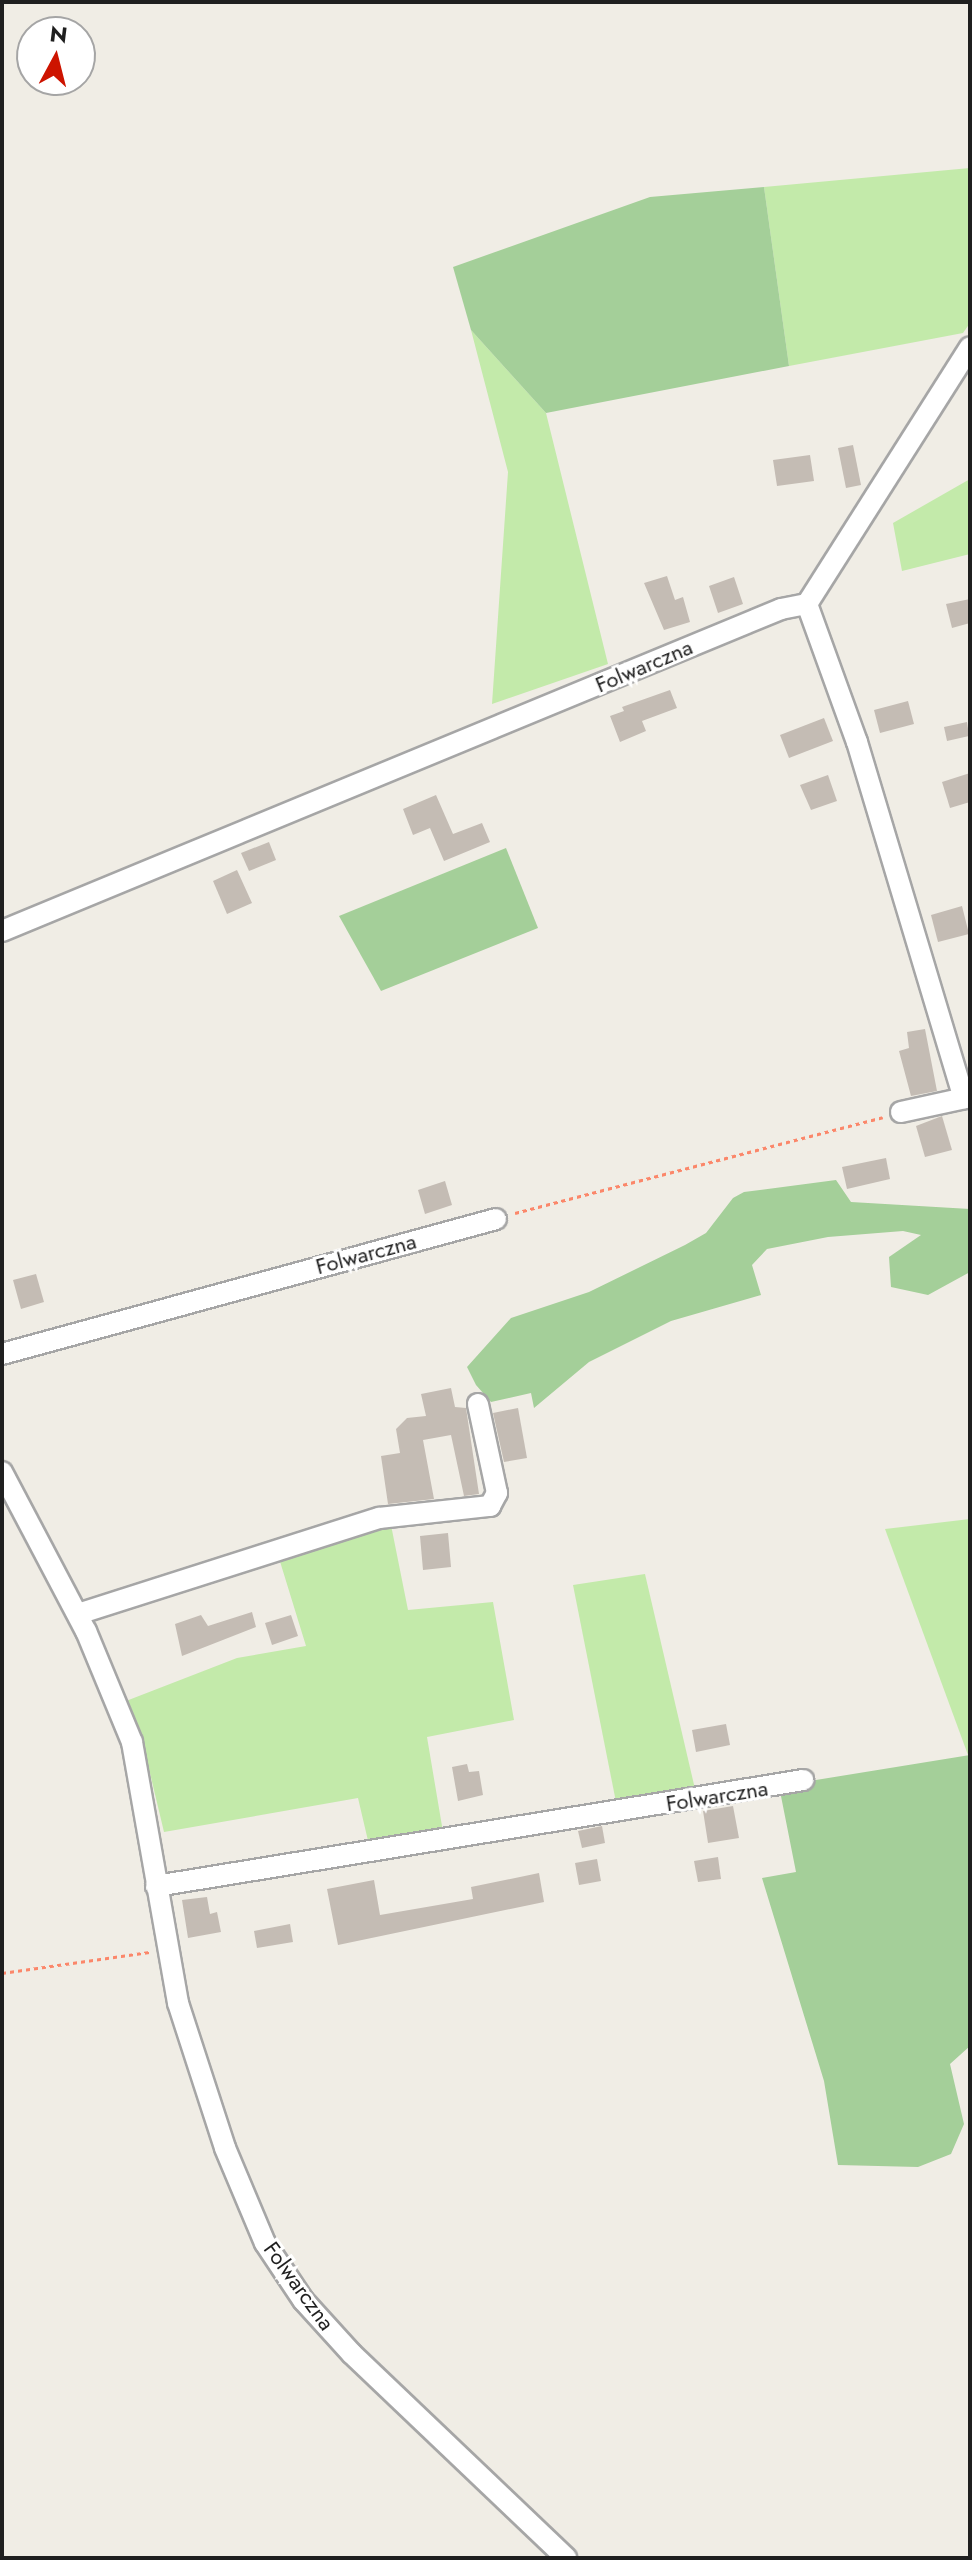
<!DOCTYPE html>
<html>
<head>
<meta charset="utf-8">
<style>
	body { margin:0 }
	#map { position:relative; width:972px; height:2560px; overflow:hidden; background:#f0ede5; font-family:Jost,sans-serif }
	div>[style] { position:absolute }
	.grass>* { inset:0; background:#c3eaaa }
	.forest>* { inset:0; background:#a4cf99 }
	.building>* { inset:0; background:#c4bcb4 }
	.path>* { height:3px; margin-top:-1.5px; transform-origin:0; background:repeating-linear-gradient(90deg,#fb876a 0 4px,transparent 0 8px) }
	.roads { filter:drop-shadow(2px 0 #a6a6a6) drop-shadow(-2px 0 #a6a6a6) drop-shadow(0 2px #a6a6a6) drop-shadow(0 -2px #a6a6a6) }
	.minor>* { height:20px; margin:-10px; padding:0 10px; transform-origin:10px; border-radius:10px; background:#fff }
	span { translate:-50% -50%; white-space:nowrap; text-align:center; line-height:1.15; -webkit-text-stroke:6px #fff; paint-order:stroke }
	.street-label { font-size:22px; color:#1f1f1f }
	.frame { position:absolute; inset:0; border:4px solid #1f1f1f; pointer-events:none }
	.north { position:absolute; left:16px; top:16px; width:80px; height:80px; box-sizing:border-box; background:#fff; border:2px solid #a5a5a5; border-radius:50%; rotate:7deg; font-size:22px; font-weight:700; line-height:32px; text-align:center; color:#1f1f1f }
	.north::after { content:''; display:block; margin:auto; width:28px; height:36px; background:#cd1400; clip-path:polygon(50% 0,100% 100%,50% 72%,0 100%) }
</style>
</head>
<body>
<div id="map">
	<div class="grass">
		<div style="clip-path:polygon(970px 168px,970px 323px,963px 333px,789px 366px,764px 187px)"></div>
		<div style="clip-path:polygon(471px 330px,546px 413px,608px 664px,492px 704px,508px 472px)"></div>
		<div style="clip-path:polygon(970px 479px,970px 554px,902px 571px,893px 523px)"></div>
		<div style="clip-path:polygon(970px 1519px,970px 1755px,968px 1755px,885px 1529px)"></div>
		<div style="clip-path:polygon(391px 1525px,408px 1610px,493px 1602px,514px 1720px,427px 1737px,443px 1832px,369px 1845px,358px 1798px,164px 1832px,144px 1748px,126px 1701px,237px 1658px,306px 1646px,278px 1555px)"></div>
		<div style="clip-path:polygon(645px 1574px,695px 1789px,616px 1802px,573px 1585px)"></div>
	</div>
	<div class="forest">
		<div style="clip-path:polygon(764px 187px,789px 366px,546px 413px,471px 330px,453px 267px,650px 197px)"></div>
		<div style="clip-path:polygon(506px 848px,538px 928px,381px 991px,339px 916px)"></div>
		<div style="clip-path:polygon(836px 1180px,851px 1202px,970px 1209px,970px 1272px,928px 1295px,891px 1287px,889px 1257px,921px 1235px,903px 1231px,828px 1237px,767px 1249px,752px 1265px,761px 1295px,671px 1321px,589px 1362px,534px 1408px,531px 1393px,491px 1402px,476px 1385px,467px 1367px,511px 1318px,589px 1292px,685px 1245px,706px 1233px,733px 1198px,744px 1192px)"></div>
		<div style="clip-path:polygon(970px 1755px,970px 2046px,950px 2064px,964px 2124px,951px 2154px,918px 2167px,838px 2165px,824px 2081px,762px 1878px,796px 1872px,779px 1786px)"></div>
	</div>
	<div class="building">
		<div style="clip-path:polygon(853px 445px,861px 485px,846px 488px,838px 448px)"></div>
		<div style="clip-path:polygon(810px 455px,814px 481px,777px 486px,773px 460px)"></div>
		<div style="clip-path:polygon(667px 576px,675px 600px,683px 597px,690px 622px,664px 630px,644px 583px)"></div>
		<div style="clip-path:polygon(734px 577px,743px 604px,718px 613px,709px 586px)"></div>
		<div style="clip-path:polygon(970px 599px,970px 623px,952px 628px,946px 604px)"></div>
		<div style="clip-path:polygon(670px 690px,677px 708px,642px 721px,646px 731px,620px 742px,610px 716px,624px 711px,622px 707px)"></div>
		<div style="clip-path:polygon(908px 701px,914px 724px,880px 733px,874px 710px)"></div>
		<div style="clip-path:polygon(824px 718px,833px 741px,789px 758px,780px 735px)"></div>
		<div style="clip-path:polygon(967px 722px,969px 736px,947px 741px,944px 727px)"></div>
		<div style="clip-path:polygon(970px 773px,970px 802px,950px 808px,942px 782px)"></div>
		<div style="clip-path:polygon(828px 775px,837px 801px,811px 810px,800px 785px)"></div>
		<div style="clip-path:polygon(436px 795px,453px 834px,482px 823px,490px 842px,444px 861px,430px 828px,413px 835px,403px 809px)"></div>
		<div style="clip-path:polygon(269px 842px,276px 860px,249px 871px,241px 853px)"></div>
		<div style="clip-path:polygon(237px 870px,252px 903px,227px 914px,213px 881px)"></div>
		<div style="clip-path:polygon(962px 906px,969px 934px,938px 942px,931px 915px)"></div>
		<div style="clip-path:polygon(925px 1029px,937px 1091px,911px 1096px,899px 1051px,909px 1048px,907px 1032px)"></div>
		<div style="clip-path:polygon(942px 1116px,952px 1150px,925px 1157px,916px 1126px)"></div>
		<div style="clip-path:polygon(886px 1158px,890px 1179px,847px 1189px,842px 1167px)"></div>
		<div style="clip-path:polygon(445px 1181px,452px 1205px,425px 1214px,418px 1190px)"></div>
		<div style="clip-path:polygon(36px 1274px,44px 1302px,21px 1309px,13px 1280px)"></div>
		<div style="clip-path:polygon(451px 1388px,455px 1407px,466px 1408px,479px 1494px,464px 1496px,451px 1435px,423px 1440px,434px 1499px,388px 1504px,381px 1456px,400px 1453px,396px 1429px,407px 1418px,426px 1416px,421px 1394px)"></div>
		<div style="clip-path:polygon(518px 1408px,527px 1458px,504px 1462px,493px 1413px)"></div>
		<div style="clip-path:polygon(448px 1533px,451px 1567px,423px 1570px,420px 1536px)"></div>
		<div style="clip-path:polygon(252px 1612px,256px 1627px,182px 1656px,175px 1624px,201px 1615px,208px 1626px)"></div>
		<div style="clip-path:polygon(291px 1615px,298px 1636px,272px 1645px,265px 1623px)"></div>
		<div style="clip-path:polygon(726px 1724px,730px 1745px,696px 1752px,692px 1730px)"></div>
		<div style="clip-path:polygon(467px 1764px,469px 1772px,479px 1771px,483px 1795px,458px 1801px,452px 1767px)"></div>
		<div style="clip-path:polygon(733px 1806px,739px 1838px,708px 1843px,703px 1811px)"></div>
		<div style="clip-path:polygon(602px 1826px,605px 1843px,582px 1848px,578px 1831px)"></div>
		<div style="clip-path:polygon(718px 1857px,721px 1879px,698px 1882px,694px 1861px)"></div>
		<div style="clip-path:polygon(597px 1859px,601px 1881px,579px 1885px,575px 1863px)"></div>
		<div style="clip-path:polygon(539px 1873px,544px 1902px,338px 1945px,327px 1889px,374px 1880px,380px 1915px,473px 1899px,471px 1887px)"></div>
		<div style="clip-path:polygon(207px 1897px,210px 1914px,217px 1912px,221px 1932px,188px 1938px,182px 1900px)"></div>
		<div style="clip-path:polygon(290px 1924px,293px 1942px,257px 1948px,254px 1931px)"></div>
	</div>
	<div class="path">
		<div style="left:515px;top:1213px;width:380px;rotate:-14.6deg"></div>
		<div style="left:2px;top:1973px;width:149px;rotate:-8.1deg"></div>
	</div>
	<div class="roads">
		<div class="minor">
			<div style="left:807px;top:604px;width:304px;rotate:-57.6deg"></div>
			<div style="left:2px;top:931px;width:843px;rotate:-22.46deg"></div>
			<div style="left:781px;top:609px;width:26px;rotate:-11deg"></div>
			<div style="left:807px;top:604px;width:147px;rotate:70.1deg"></div>
			<div style="left:857px;top:742px;width:372px;rotate:73.3deg"></div>
			<div style="left:901px;top:1112px;width:71px;rotate:-12.3deg"></div>
			<div style="left:2px;top:1354px;width:512px;rotate:-15.28deg"></div>
			<div style="left:2px;top:1472px;width:180px;rotate:62.2deg"></div>
			<div style="left:86px;top:1631px;width:120px;rotate:67.5deg"></div>
			<div style="left:132px;top:1742px;width:265px;rotate:80deg"></div>
			<div style="left:178px;top:2003px;width:152px;rotate:72deg"></div>
			<div style="left:225px;top:2148px;width:103px;rotate:67.2deg"></div>
			<div style="left:265px;top:2243px;width:69px;rotate:56.3deg"></div>
			<div style="left:303px;top:2300px;width:73px;rotate:47.8deg"></div>
			<div style="left:352px;top:2354px;width:296px;rotate:43.6deg"></div>
			<div style="left:78px;top:1614px;width:316px;rotate:-17.7deg"></div>
			<div style="left:379px;top:1518px;width:112px;rotate:-6.2deg"></div>
			<div style="left:490px;top:1506px;width:15px;rotate:-62deg"></div>
			<div style="left:497px;top:1493px;width:91px;rotate:-102.1deg"></div>
			<div style="left:156px;top:1886px;width:656px;rotate:-9.3deg"></div>
		</div>
	</div>
	<div class="street-label">
		<span style="left:644px;top:666px;rotate:-23deg">Folwarczna</span>
		<span style="left:366px;top:1254px;rotate:-15deg">Folwarczna</span>
		<span style="left:717px;top:1796px;rotate:-9deg">Folwarczna</span>
		<span style="left:299px;top:2286px;rotate:54deg">Folwarczna</span>
	</div>
	<div class="frame"></div>
	<div class="north">N</div>
</div>
</body>
</html>
